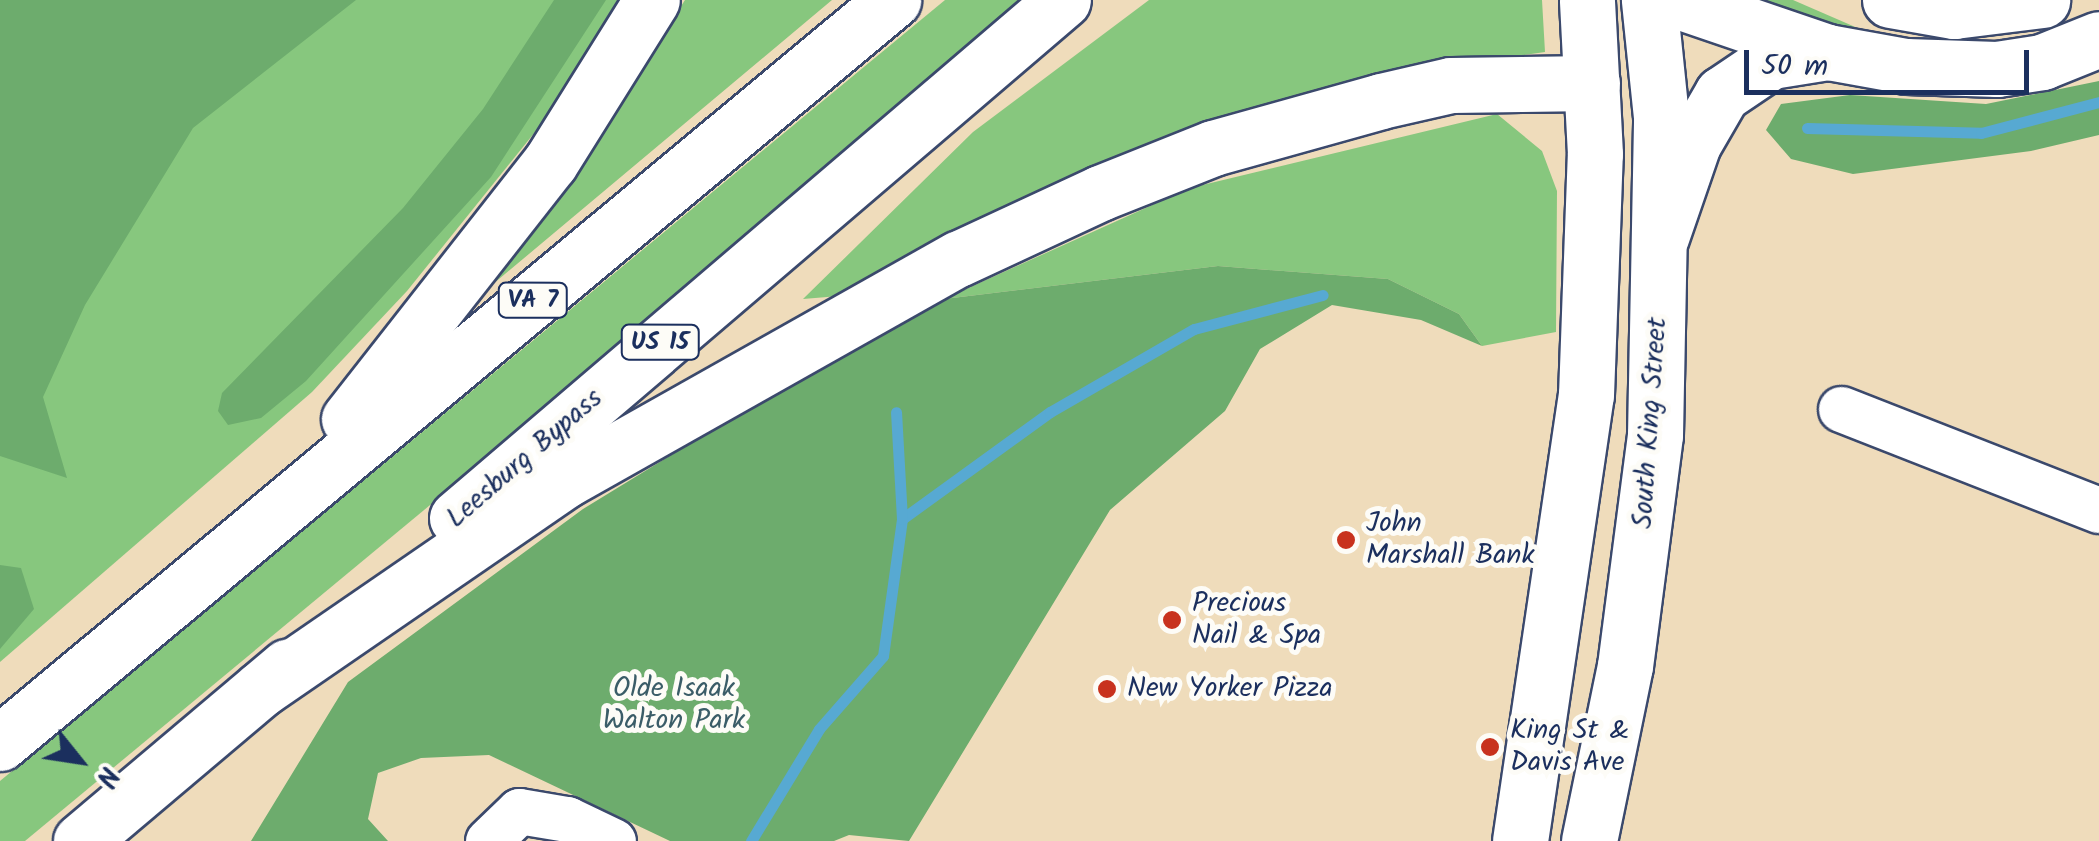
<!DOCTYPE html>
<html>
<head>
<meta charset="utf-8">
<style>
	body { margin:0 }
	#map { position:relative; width:2099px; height:841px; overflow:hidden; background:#efdcbb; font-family:Kalam,sans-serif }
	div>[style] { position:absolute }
	.green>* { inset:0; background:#87c77e }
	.forest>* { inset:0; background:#6dac6d }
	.stream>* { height:11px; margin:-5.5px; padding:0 5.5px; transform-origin:5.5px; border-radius:5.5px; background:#57a9d2 }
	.roads { filter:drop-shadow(2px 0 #3b496c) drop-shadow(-2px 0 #3b496c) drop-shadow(0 2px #3b496c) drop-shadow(0 -2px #3b496c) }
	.street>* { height:45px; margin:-22.5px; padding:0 22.5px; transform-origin:22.5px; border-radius:22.5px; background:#fff }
	.primary>* { height:55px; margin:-27.5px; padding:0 27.5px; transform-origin:27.5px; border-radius:27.5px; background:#fff }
	.highway>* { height:55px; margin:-27.5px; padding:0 27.5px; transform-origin:27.5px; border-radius:27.5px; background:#fff }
	.dots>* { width:28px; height:28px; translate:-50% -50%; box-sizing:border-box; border:5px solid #fdfcf7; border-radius:50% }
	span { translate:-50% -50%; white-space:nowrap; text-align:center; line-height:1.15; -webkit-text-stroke:10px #fdfcf7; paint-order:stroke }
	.shield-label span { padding:2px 8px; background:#fdfcf7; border:2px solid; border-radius:8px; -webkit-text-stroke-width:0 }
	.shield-label { font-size:25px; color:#1b2f5e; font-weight:700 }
	.street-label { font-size:28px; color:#1b2f5e }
	.poi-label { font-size:28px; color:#1b2f5e }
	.left { translate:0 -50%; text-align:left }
	.park-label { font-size:28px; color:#3b5d68 }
	.north { position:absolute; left:30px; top:711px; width:100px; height:100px; -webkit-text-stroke:8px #fdfcf7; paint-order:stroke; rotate:120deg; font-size:28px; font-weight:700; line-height:40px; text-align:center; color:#1b2f5e }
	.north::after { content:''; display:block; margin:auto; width:35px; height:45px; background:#1b2f5e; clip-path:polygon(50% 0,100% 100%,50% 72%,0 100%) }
	.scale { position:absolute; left:1744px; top:50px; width:285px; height:45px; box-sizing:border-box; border:5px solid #1b2f5e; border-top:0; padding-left:12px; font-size:30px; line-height:35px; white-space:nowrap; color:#1b2f5e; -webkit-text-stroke:8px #fdfcf7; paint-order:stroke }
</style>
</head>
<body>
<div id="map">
	<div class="green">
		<div style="clip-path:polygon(0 0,621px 0,556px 106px,407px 291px,312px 392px,0 662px)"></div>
		<div style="clip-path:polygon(685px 0,832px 0,449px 321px,640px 70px)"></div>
		<div style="clip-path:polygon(945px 0,1039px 0,25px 841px,0 841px,0 781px)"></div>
		<div style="clip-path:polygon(1149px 0,1542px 0,1545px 52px,1374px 76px,1281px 100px,1113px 162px,839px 296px,803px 299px,973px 132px)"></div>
		<div style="clip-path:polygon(1729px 0,1793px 0,1876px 36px)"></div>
		<div style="clip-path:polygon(1497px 114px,1542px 151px,1557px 191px,1556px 332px,1482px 346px,1459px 314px,1388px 279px,1218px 266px,944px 299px,1190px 188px)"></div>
	</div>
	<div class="forest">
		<div style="clip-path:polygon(0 0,356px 0,193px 128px,85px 305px,43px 397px,67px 478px,0 456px)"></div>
		<div style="clip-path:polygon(554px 0,606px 0,491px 177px,306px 381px,261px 418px,228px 425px,218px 411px,222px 393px,403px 208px,483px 109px)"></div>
		<div style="clip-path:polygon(2099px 81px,2099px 135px,2031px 151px,1853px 174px,1791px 159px,1766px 130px,1781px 104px,1850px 95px,1986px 104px)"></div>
		<div style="clip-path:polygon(1218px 266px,1388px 279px,1459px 314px,1482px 346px,1421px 320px,1332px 305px,1260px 349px,1225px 411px,1110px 510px,909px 841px,849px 835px,834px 841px,670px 841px,489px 755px,421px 758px,378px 773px,368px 819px,388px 841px,251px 841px,348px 682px,583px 509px,717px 427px,944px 299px)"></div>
		<div style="clip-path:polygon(0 565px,21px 568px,34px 609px,0 649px)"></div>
	</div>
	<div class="stream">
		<div style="left:1807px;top:128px;width:174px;rotate:1.6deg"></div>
		<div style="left:1981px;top:133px;width:122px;rotate:-14.7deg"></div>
		<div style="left:902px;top:519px;width:183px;rotate:-35.9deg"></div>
		<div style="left:1050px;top:412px;width:166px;rotate:-30deg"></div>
		<div style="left:1194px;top:329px;width:133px;rotate:-14.8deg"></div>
		<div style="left:751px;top:841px;width:131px;rotate:-58.7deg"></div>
		<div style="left:819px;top:729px;width:97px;rotate:-48.8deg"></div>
		<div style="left:883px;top:656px;width:138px;rotate:-82.1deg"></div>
		<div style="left:902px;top:519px;width:107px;rotate:-93.2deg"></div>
	</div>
	<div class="roads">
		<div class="street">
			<div style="left:1841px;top:409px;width:277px;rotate:21.4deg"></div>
			<div style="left:488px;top:841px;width:43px;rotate:-44.1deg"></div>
			<div style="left:519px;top:811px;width:49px;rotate:9.5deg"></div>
			<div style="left:567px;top:819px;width:51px;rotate:25.6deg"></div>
		</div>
		<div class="primary">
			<div style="left:1520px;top:841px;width:451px;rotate:-81.6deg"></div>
			<div style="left:1586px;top:395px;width:241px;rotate:-87.9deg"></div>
			<div style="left:1595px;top:154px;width:154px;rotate:-93deg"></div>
			<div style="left:1589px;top:841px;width:179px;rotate:-78.4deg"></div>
			<div style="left:1625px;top:666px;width:233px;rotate:-82.6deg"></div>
			<div style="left:1655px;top:435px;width:318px;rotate:-88.9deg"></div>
			<div style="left:1661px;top:117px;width:118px;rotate:-95.9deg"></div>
		</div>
		<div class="highway">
			<div style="left:1675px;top:0;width:162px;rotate:18.8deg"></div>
			<div style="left:1828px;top:52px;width:79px;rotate:10.2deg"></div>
			<div style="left:1906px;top:66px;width:91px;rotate:1.9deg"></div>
			<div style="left:1997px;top:69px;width:46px;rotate:-8.8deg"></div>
			<div style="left:2042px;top:62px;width:61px;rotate:-22deg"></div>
			<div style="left:1890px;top:0;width:65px;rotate:9.8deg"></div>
			<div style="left:1954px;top:11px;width:89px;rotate:-7.1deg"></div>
			<div style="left:1661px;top:237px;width:98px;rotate:-71deg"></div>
			<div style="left:1693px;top:144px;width:58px;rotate:-59.9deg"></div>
			<div style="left:1722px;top:94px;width:59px;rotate:-34deg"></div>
			<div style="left:1771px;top:61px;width:57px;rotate:-9.1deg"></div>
			<div style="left:349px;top:419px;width:325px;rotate:-51.9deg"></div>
			<div style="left:550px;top:163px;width:192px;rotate:-58deg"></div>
			<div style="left:457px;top:518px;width:797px;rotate:-40.52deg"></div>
			<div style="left:261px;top:689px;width:369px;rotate:-34.5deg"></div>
			<div style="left:565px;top:480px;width:451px;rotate:-29.4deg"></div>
			<div style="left:958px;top:259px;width:157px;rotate:-24.9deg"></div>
			<div style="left:1100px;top:193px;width:122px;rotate:-21.7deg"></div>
			<div style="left:1213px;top:148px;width:174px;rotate:-15.6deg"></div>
			<div style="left:1381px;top:101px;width:72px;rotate:-12.9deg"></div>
			<div style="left:1451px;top:85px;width:141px;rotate:-0.8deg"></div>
			<div style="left:0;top:743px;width:1162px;rotate:-39.76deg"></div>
			<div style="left:81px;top:841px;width:270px;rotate:-40.2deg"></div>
		</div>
	</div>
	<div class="dots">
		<div style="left:1346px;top:540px;background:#c8321e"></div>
		<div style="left:1172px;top:620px;background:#c8321e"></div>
		<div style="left:1107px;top:689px;background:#c8321e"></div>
		<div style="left:1490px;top:747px;background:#c8321e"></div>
	</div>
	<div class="shield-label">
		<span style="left:533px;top:300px">VA 7</span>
		<span style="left:660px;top:342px">US 15</span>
	</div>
	<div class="street-label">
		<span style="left:1651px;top:423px;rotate:-86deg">South King Street</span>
		<span style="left:525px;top:459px;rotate:-41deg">Leesburg Bypass</span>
	</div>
	<div class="poi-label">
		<span class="left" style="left:1366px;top:540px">John<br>Marshall Bank</span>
		<span class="left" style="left:1192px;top:620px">Precious<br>Nail &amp; Spa</span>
		<span class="left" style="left:1127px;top:689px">New Yorker Pizza</span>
		<span class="left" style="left:1510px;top:747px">King St &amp;<br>Davis Ave</span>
	</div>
	<div class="park-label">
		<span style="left:674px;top:705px">Olde Isaak<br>Walton Park</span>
	</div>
	<div class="north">N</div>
	<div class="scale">50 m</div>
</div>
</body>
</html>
